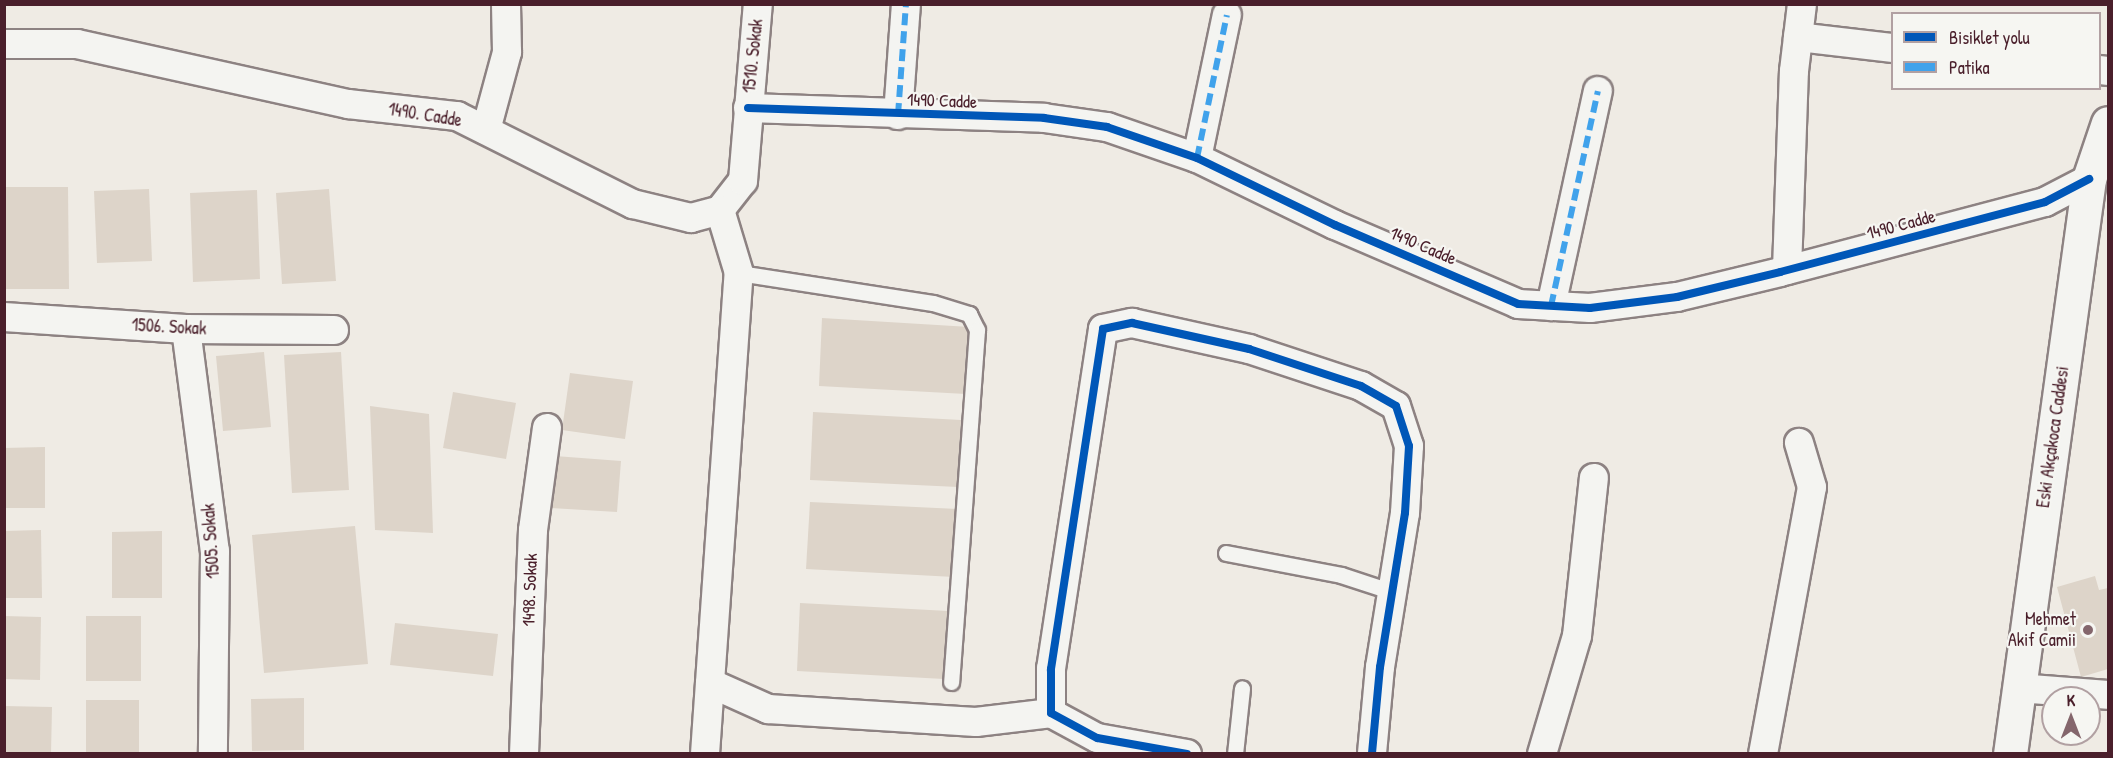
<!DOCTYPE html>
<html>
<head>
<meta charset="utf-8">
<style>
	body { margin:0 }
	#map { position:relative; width:2113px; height:758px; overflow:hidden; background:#efebe4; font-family:"Patrick Hand",sans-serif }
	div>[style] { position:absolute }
	.building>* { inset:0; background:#ddd4c9 }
	.roads { filter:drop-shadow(2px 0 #8d8282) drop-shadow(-2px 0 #8d8282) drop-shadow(0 2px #8d8282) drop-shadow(0 -2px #8d8282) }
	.service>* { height:15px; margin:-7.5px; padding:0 7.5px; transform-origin:7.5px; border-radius:7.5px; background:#f4f4f1 }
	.minor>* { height:28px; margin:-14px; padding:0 14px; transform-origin:14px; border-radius:14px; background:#f4f4f1 }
	.tertiary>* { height:33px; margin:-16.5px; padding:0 16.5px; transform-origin:16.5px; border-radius:16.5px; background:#f4f4f1 }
	.quiet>* { height:6px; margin-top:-3px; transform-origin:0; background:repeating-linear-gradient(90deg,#40a2eb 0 12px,transparent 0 18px) }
	.cycleway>* { height:8px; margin:-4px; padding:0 4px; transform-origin:4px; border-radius:4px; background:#0057b8 }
	.dots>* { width:16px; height:16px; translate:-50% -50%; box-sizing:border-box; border:3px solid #f6f6f2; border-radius:50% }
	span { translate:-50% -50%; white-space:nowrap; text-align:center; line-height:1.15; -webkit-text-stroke:4.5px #f6f6f2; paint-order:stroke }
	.street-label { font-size:18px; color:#4a1f2b }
	.poi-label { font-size:18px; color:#4a1f2b }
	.right { translate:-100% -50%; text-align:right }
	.frame { position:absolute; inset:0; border:6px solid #4a1f2b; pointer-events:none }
	.legend { position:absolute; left:1891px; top:12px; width:210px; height:78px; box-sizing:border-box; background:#f6f6f2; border:2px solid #b1a0a2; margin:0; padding:8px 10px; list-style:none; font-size:18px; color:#4a1f2b }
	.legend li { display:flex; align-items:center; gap:12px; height:30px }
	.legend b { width:30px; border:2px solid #b1a0a2 }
	.north { position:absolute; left:2041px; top:686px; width:60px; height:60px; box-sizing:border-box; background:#f6f6f2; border:2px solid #b1a0a2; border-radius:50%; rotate:0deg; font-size:16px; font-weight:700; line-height:24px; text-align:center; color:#4a1f2b }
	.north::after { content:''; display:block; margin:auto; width:21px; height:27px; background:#84666c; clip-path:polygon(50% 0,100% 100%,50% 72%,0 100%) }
</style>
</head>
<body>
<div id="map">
	<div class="building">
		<div style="clip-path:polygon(4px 187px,68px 187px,69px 289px,4px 289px)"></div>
		<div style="clip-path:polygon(149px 189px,152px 261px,97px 263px,94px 191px)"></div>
		<div style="clip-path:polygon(329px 189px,336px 281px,282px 284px,276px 193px)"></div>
		<div style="clip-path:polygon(257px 190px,260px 279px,193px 282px,190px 193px)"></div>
		<div style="clip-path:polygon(822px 318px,970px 327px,966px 394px,819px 386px)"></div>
		<div style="clip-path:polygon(264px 352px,271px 427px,223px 431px,216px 356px)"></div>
		<div style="clip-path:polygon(341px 352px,349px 490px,292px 493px,284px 355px)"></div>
		<div style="clip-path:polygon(570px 373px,633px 381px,625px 439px,562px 430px)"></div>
		<div style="clip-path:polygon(453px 392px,516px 403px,506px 459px,443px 448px)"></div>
		<div style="clip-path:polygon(370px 406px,429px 414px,433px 533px,375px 530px)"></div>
		<div style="clip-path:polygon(813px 412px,961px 420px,958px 487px,810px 480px)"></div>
		<div style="clip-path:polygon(45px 447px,45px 508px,4px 508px,4px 448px)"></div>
		<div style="clip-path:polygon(555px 456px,621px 461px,617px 512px,551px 508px)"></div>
		<div style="clip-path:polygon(810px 502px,958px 509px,954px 577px,806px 569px)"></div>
		<div style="clip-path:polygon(355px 526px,368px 664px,264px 673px,252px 535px)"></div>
		<div style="clip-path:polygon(41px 530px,42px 598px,4px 598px,4px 531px)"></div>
		<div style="clip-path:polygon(162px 531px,162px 598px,112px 598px,112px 532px)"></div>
		<div style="clip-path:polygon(2095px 576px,2099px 590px,2108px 588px,2108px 669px,2081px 677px,2057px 587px)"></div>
		<div style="clip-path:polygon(800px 603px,948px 611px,944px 679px,797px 671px)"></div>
		<div style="clip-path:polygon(4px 616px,41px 617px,40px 680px,4px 679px)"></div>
		<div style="clip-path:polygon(86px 616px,141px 616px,141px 681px,86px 681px)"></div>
		<div style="clip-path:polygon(395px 623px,498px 634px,493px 676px,390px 665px)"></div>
		<div style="clip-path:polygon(304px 698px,304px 750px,252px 751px,251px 699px)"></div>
		<div style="clip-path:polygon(86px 700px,139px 700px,139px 754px,86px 754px)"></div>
		<div style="clip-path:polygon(4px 706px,52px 707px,51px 754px,4px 754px)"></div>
	</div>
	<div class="roads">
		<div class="service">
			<div style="left:739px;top:273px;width:196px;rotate:8.8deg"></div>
			<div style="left:933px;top:303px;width:38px;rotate:17deg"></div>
			<div style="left:969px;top:314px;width:18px;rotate:63deg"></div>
			<div style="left:977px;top:330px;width:353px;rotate:94.2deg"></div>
			<div style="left:1226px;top:553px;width:117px;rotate:10.8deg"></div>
			<div style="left:1341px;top:575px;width:55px;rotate:18.1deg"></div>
			<div style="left:1235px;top:754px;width:66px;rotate:-83.9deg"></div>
		</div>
		<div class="minor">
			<div style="left:1798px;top:37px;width:95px;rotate:6.7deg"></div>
			<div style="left:4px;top:44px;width:73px"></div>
			<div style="left:77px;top:44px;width:278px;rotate:12.5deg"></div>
			<div style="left:348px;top:104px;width:110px;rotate:6.3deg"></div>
			<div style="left:457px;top:116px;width:197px;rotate:26.6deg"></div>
			<div style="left:633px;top:204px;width:60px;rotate:13.6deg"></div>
			<div style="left:691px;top:218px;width:30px;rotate:-15deg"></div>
			<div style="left:720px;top:210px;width:37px;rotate:-52deg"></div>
			<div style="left:743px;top:181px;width:178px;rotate:-85.2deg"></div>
			<div style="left:2100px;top:70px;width:8px;rotate:7deg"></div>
			<div style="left:748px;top:108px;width:296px;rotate:1.9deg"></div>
			<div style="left:1044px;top:118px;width:64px;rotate:8.1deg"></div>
			<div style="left:1107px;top:127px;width:95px;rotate:19deg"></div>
			<div style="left:1197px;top:158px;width:153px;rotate:25.9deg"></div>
			<div style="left:1335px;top:225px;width:199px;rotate:23.3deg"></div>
			<div style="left:1518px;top:304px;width:72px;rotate:3.2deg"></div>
			<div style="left:1590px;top:308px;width:88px;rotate:-7.2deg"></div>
			<div style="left:1677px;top:297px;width:106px;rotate:-13.6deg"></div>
			<div style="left:1780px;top:272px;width:274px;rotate:-14.8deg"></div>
			<div style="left:2045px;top:202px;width:50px;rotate:-27.6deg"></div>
			<div style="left:898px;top:115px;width:111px;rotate:-85.9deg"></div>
			<div style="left:486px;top:130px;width:81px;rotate:-74.9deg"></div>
			<div style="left:507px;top:52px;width:48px;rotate:-91.2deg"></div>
			<div style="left:1197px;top:158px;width:146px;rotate:-78.2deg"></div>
			<div style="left:1787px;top:270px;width:199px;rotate:-88deg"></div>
			<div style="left:1794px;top:71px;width:67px;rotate:-83.2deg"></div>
			<div style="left:1551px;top:306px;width:220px;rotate:-77.7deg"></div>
			<div style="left:4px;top:317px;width:182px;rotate:3.8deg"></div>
			<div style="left:186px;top:329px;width:148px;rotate:0.4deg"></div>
			<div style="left:186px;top:329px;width:224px;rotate:82.6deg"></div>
			<div style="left:215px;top:551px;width:203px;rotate:90.6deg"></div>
			<div style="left:710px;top:683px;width:64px;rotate:24.1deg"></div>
			<div style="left:768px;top:709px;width:208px;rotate:3.6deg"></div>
			<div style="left:976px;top:722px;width:76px;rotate:-6.8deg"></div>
			<div style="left:2018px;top:688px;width:90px;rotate:4.4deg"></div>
			<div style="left:524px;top:754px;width:224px;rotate:-87.7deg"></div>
			<div style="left:533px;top:530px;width:103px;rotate:-82.2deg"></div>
			<div style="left:705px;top:754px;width:482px;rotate:-86deg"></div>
			<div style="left:739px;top:273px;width:66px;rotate:-106.8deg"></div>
			<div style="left:1187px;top:754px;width:91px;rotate:-169.9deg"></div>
			<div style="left:1097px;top:738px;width:52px;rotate:-151.5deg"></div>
			<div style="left:1051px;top:713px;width:44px;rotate:-90deg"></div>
			<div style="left:1051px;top:669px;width:344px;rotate:-81.3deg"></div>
			<div style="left:1103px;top:329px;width:30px;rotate:-12deg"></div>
			<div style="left:1132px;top:323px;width:120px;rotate:12.5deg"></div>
			<div style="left:1249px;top:349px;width:118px;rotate:18.3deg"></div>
			<div style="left:1361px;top:386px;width:40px;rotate:29.7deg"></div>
			<div style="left:1396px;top:406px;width:42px;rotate:72deg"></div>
			<div style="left:1409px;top:446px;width:67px;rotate:93.4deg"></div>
			<div style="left:1405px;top:513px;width:156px;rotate:99.2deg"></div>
			<div style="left:1380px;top:667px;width:87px;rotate:95.3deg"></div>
			<div style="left:1542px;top:754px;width:123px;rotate:-73.5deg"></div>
			<div style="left:1577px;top:636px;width:159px;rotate:-83.9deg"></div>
			<div style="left:1763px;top:754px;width:271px;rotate:-79.6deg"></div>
			<div style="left:1812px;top:487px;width:46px;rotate:-106.5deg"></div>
		</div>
		<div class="tertiary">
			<div style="left:2010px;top:754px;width:580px;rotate:-82.18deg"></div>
			<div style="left:2089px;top:179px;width:59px;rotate:-71.3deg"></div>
		</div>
	</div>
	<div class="quiet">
		<div style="left:898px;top:115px;width:111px;rotate:-85.9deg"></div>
		<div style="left:1197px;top:158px;width:146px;rotate:-78.2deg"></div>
		<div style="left:1551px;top:306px;width:220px;rotate:-77.7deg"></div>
	</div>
	<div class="cycleway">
		<div style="left:748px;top:108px;width:296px;rotate:1.9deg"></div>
		<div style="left:1044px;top:118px;width:64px;rotate:8.1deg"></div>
		<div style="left:1107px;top:127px;width:95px;rotate:19deg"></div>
		<div style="left:1197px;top:158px;width:153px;rotate:25.9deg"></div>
		<div style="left:1335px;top:225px;width:199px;rotate:23.3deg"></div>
		<div style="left:1518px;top:304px;width:72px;rotate:3.2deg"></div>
		<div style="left:1590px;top:308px;width:88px;rotate:-7.2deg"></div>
		<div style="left:1677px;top:297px;width:106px;rotate:-13.6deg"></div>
		<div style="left:1780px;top:272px;width:274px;rotate:-14.8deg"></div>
		<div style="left:2045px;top:202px;width:50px;rotate:-27.6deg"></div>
		<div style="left:1187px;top:754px;width:91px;rotate:-169.9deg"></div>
		<div style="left:1097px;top:738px;width:52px;rotate:-151.5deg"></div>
		<div style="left:1051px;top:713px;width:44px;rotate:-90deg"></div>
		<div style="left:1051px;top:669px;width:344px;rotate:-81.3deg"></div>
		<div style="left:1103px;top:329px;width:30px;rotate:-12deg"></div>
		<div style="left:1132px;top:323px;width:120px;rotate:12.5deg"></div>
		<div style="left:1249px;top:349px;width:118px;rotate:18.3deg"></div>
		<div style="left:1361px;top:386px;width:40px;rotate:29.7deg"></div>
		<div style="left:1396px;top:406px;width:42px;rotate:72deg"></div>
		<div style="left:1409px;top:446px;width:67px;rotate:93.4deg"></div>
		<div style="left:1405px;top:513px;width:156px;rotate:99.2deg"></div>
		<div style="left:1380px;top:667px;width:87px;rotate:95.3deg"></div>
	</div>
	<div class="dots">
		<div style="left:2088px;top:630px;background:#84666c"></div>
	</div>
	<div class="street-label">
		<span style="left:753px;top:56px;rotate:-84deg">1510. Sokak</span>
		<span style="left:942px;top:101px;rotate:2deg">1490 Cadde</span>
		<span style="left:425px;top:115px;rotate:9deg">1490. Cadde</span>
		<span style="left:1901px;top:225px;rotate:-15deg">1490 Cadde</span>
		<span style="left:1423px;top:246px;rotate:23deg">1490 Cadde</span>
		<span style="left:169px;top:327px;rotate:3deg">1506. Sokak</span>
		<span style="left:2053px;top:437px;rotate:-82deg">Eski Akçakoca Caddesi</span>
		<span style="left:211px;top:541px;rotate:-94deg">1505. Sokak</span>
		<span style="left:530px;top:590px;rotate:-88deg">1498. Sokak</span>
	</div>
	<div class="poi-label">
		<span class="right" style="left:2076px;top:630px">Mehmet<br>Akif Camii</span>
	</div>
	<div class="frame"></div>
	<ul class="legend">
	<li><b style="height:8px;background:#0057b8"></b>Bisiklet yolu</li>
	<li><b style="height:8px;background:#40a2eb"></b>Patika</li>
	</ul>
	<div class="north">K</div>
</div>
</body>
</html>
